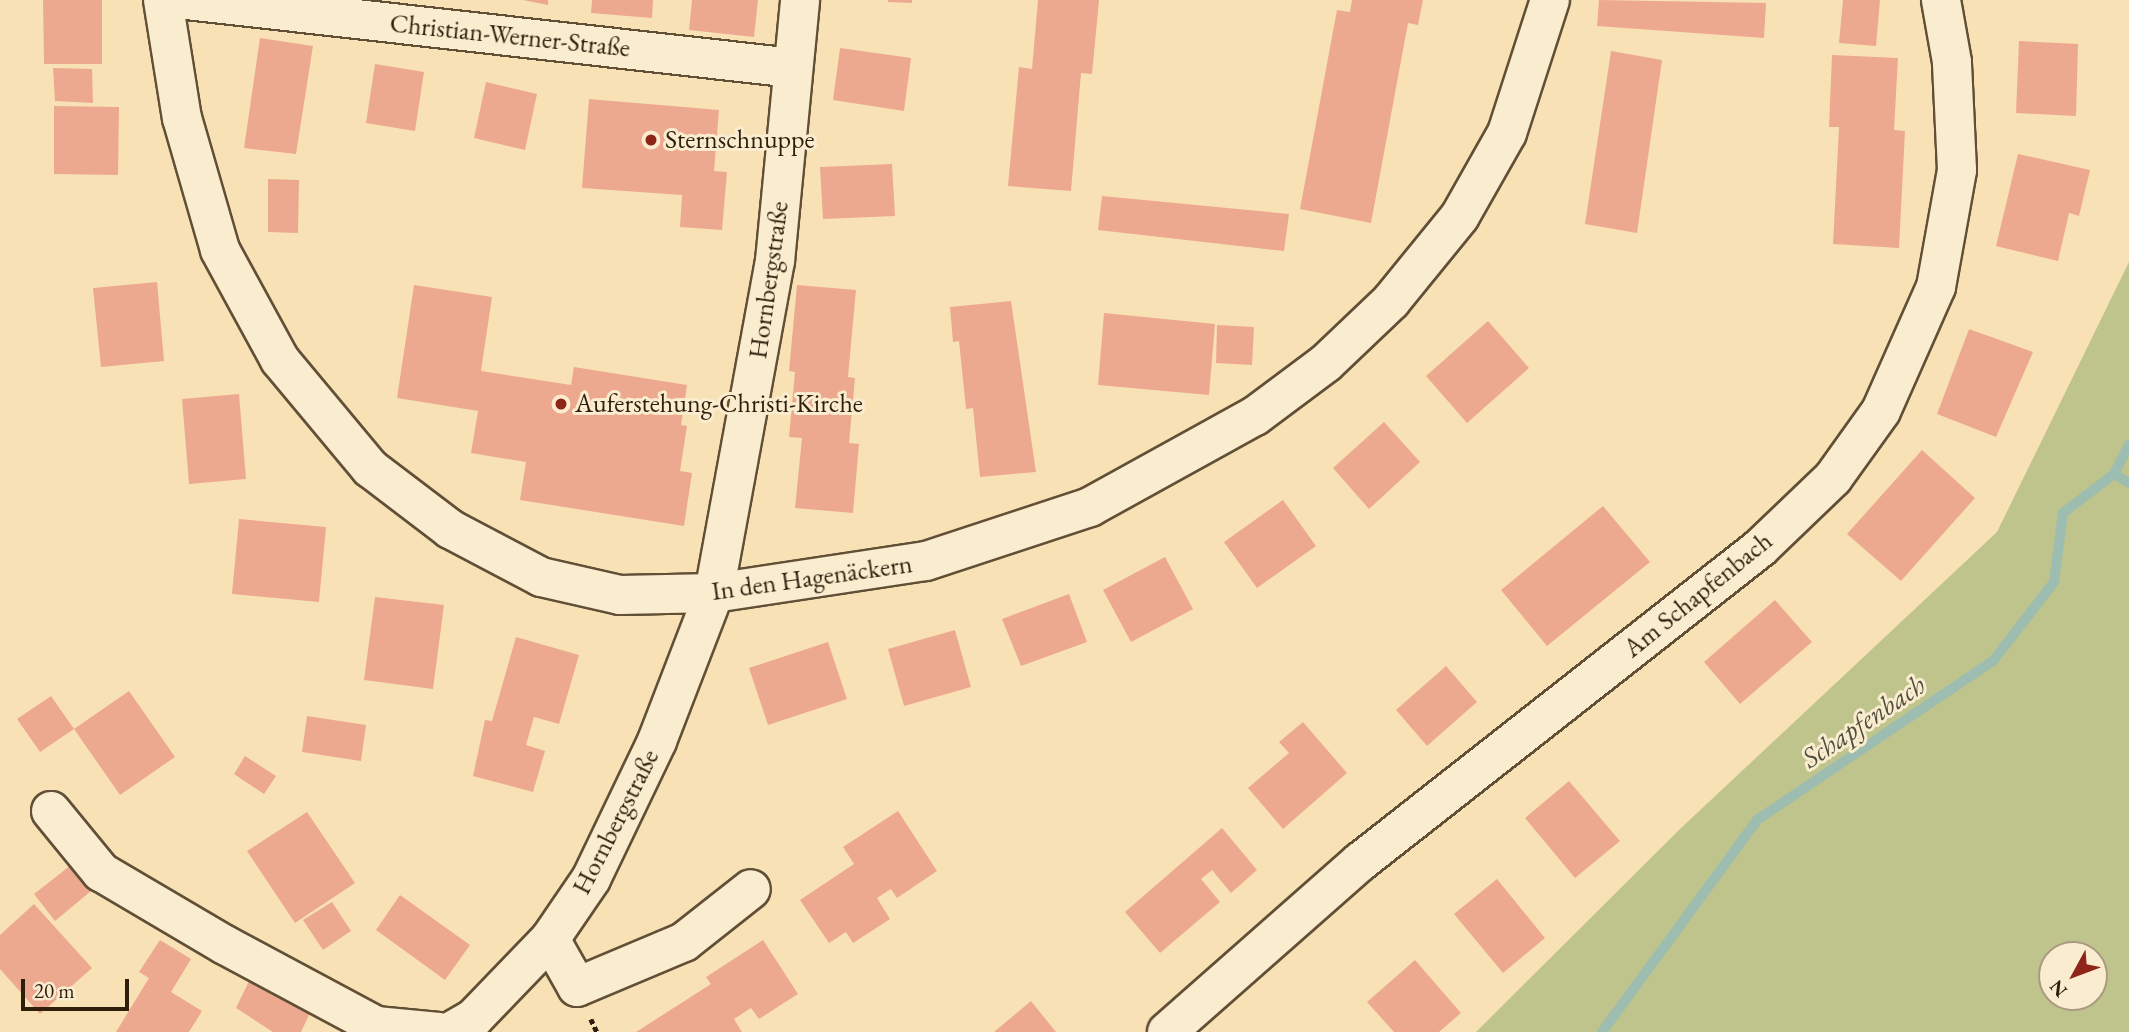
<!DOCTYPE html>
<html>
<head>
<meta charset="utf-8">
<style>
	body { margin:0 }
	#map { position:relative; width:2129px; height:1032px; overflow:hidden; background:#f8e2b5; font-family:"EB Garamond",serif }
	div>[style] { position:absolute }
	.green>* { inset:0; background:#bfc38c }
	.stream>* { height:10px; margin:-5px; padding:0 5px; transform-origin:5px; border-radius:5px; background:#9dbdb1 }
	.building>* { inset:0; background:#eda990 }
	.path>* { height:4.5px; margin-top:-2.25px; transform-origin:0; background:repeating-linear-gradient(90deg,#2f1e0c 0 5px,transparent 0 8.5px) }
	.roads { filter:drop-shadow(2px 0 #614f36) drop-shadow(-2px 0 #614f36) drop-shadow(0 2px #614f36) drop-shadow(0 -2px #614f36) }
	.street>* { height:38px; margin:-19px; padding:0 19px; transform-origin:19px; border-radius:19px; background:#faeccf }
	.dots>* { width:19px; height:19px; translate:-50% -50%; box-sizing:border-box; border:4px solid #faeccf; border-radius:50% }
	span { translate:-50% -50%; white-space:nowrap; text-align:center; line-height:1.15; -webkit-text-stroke:6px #faeccf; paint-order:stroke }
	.street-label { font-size:26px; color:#2f1e0c }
	.poi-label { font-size:26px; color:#2f1e0c }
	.left { translate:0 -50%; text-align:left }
	.water-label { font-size:28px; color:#504e3e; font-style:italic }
	.north { position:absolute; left:2038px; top:941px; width:70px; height:70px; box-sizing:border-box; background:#faeccf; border:2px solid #a99a81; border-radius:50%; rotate:229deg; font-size:19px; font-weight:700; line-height:28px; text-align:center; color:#2f1e0c }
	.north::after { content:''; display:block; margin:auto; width:24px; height:32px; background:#8f2418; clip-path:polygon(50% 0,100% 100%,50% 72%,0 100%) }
	.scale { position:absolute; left:21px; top:979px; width:108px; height:32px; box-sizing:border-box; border:4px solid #2f1e0c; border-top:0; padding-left:9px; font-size:21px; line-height:24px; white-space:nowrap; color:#2f1e0c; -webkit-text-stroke:5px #faeccf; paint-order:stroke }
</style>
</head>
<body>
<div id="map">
	<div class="green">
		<div style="clip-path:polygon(evenodd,2129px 262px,2129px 1032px,1476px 1032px,1680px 829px,1997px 532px,2129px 262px,2094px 955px,2094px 997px,2052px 997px,2052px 955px,2094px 955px)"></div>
	</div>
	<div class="stream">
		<div style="left:2114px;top:474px;width:17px;rotate:31deg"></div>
		<div style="left:1602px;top:1032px;width:263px;rotate:-53.8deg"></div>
		<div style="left:1757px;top:820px;width:285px;rotate:-34deg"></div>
		<div style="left:1993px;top:661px;width:100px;rotate:-52.3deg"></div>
		<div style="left:2054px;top:582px;width:70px;rotate:-82.6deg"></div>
		<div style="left:2063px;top:513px;width:64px;rotate:-37.4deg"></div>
		<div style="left:2114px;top:474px;width:33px;rotate:-63deg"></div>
	</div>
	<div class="building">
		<div style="clip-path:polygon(43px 0,102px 0,102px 64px,44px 64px)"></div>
		<div style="clip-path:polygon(523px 0,548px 0,548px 5px)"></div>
		<div style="clip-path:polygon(592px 0,653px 0,652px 18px,591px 13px)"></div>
		<div style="clip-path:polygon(692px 0,758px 0,754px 37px,689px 30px)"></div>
		<div style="clip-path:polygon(888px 0,912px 0,912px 3px,888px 2px)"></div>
		<div style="clip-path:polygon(1038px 0,1099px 0,1092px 74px,1081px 73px,1071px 191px,1008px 186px,1019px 67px,1032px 69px)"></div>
		<div style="clip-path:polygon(1352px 0,1423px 0,1418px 25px,1408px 23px,1371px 223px,1300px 209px,1337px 10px,1350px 12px)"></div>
		<div style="clip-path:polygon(1599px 0,1766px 3px,1764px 38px,1597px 26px)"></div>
		<div style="clip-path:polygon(1843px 0,1880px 0,1876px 46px,1839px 43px)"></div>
		<div style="clip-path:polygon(260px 38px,313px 46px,296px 154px,244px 148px)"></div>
		<div style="clip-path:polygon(2019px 41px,2078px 44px,2076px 116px,2016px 113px)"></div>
		<div style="clip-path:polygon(840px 48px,911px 58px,904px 111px,833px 100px)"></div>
		<div style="clip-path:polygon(1611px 51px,1662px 60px,1637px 233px,1585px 224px)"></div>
		<div style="clip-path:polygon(1832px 55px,1898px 58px,1894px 130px,1905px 131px,1899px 248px,1833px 244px,1839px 127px,1829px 127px)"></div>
		<div style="clip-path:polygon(375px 64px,424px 72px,415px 131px,366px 123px)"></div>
		<div style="clip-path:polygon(53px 68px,92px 69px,93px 103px,55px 101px)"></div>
		<div style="clip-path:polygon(486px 82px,537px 94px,525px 150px,474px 138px)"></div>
		<div style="clip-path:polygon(589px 99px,719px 110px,714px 171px,727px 172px,722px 230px,680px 227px,682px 195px,582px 188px)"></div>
		<div style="clip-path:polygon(54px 106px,119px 107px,118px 175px,54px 174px)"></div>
		<div style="clip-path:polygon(2018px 154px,2090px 170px,2079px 216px,2069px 213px,2058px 261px,1996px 246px)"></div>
		<div style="clip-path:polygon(892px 164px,895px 216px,823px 219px,820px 167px)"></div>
		<div style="clip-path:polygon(268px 179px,299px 180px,298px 233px,268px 232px)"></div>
		<div style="clip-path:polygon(1102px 196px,1289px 214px,1284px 251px,1098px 230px)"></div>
		<div style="clip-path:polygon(157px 282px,164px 361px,101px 367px,93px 288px)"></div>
		<div style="clip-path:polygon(414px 285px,492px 297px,481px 371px,571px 385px,574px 367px,687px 385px,681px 425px,687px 426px,680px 471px,692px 473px,684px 526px,520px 500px,526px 462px,471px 453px,478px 411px,397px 398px)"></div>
		<div style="clip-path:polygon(797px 285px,856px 290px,848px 377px,855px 378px,849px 443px,859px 444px,853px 513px,795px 508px,802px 438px,789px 437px,795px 372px,789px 371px)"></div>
		<div style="clip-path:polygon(1011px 301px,1036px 472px,980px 477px,973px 408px,966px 409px,959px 341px,953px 342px,950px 307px)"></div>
		<div style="clip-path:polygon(1104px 313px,1215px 324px,1209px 395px,1098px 385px)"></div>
		<div style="clip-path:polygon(1488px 321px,1529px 368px,1467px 423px,1426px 376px)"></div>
		<div style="clip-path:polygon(1217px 325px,1254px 327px,1252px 365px,1216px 363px)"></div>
		<div style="clip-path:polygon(1969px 329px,2033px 352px,1996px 437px,1937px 414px)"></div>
		<div style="clip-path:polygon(239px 394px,246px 479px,189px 484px,182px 399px)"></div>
		<div style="clip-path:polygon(1384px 422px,1420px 462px,1369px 509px,1333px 468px)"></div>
		<div style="clip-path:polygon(1922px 450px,1975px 498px,1901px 581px,1847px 534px)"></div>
		<div style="clip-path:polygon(1283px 500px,1316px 546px,1257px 588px,1224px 542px)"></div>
		<div style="clip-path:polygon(1603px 506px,1650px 562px,1547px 646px,1501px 590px)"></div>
		<div style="clip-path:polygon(239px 519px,326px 527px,319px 602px,232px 594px)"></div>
		<div style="clip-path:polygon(1165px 557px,1193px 609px,1131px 642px,1103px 590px)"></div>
		<div style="clip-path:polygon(1069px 594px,1087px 642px,1021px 666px,1002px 619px)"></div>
		<div style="clip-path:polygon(375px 597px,444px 605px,433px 689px,364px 680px)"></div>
		<div style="clip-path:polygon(1775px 600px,1812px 642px,1740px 704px,1704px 662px)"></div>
		<div style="clip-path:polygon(955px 630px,971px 687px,904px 706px,888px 649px)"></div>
		<div style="clip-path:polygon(516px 637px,579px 655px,559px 724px,534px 717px,526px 745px,545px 751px,533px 792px,473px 776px,485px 720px,492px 721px)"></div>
		<div style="clip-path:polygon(828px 642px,847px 699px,768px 725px,749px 668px)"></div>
		<div style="clip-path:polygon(1446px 666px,1477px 702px,1427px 746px,1396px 710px)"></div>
		<div style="clip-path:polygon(129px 691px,175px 757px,120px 795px,74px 729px,40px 752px,17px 719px,51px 696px,74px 729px)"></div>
		<div style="clip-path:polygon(307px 716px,366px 725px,361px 761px,302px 752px)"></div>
		<div style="clip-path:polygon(1303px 722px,1347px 773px,1283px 829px,1248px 788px,1289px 753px,1279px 742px)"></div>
		<div style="clip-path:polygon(245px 756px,276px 776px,264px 794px,234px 774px)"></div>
		<div style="clip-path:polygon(1569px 781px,1620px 841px,1575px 878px,1525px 818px)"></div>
		<div style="clip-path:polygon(898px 811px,937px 871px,897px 898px,891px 889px,877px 898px,890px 919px,853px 943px,846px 932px,829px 943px,800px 900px,854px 864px,843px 847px)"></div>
		<div style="clip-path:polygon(307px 812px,355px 883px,295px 923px,247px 851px)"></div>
		<div style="clip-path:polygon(1222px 828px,1257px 870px,1231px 893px,1212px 870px,1201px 879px,1220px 902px,1160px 953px,1125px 912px)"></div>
		<div style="clip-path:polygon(71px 865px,91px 891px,55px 921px,34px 894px)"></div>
		<div style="clip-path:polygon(1497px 879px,1545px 938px,1503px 973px,1454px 914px)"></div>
		<div style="clip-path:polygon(400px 895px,470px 945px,445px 980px,376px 930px)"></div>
		<div style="clip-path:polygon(332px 902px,351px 931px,323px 950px,303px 920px)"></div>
		<div style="clip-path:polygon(34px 904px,92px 968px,40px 1014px,0 969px,0 935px)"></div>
		<div style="clip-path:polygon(160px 940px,191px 959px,171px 992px,202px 1011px,189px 1032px,116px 1032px,149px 978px,139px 972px)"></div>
		<div style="clip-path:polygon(763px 940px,798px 994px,759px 1019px,751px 1008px,734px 1019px,742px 1032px,636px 1032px,711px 984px,706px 977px)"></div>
		<div style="clip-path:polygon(1415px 960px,1461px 1013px,1439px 1032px,1394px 1032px,1367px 1002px)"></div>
		<div style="clip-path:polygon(250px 979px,310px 1013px,301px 1032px,273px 1032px,236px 1008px)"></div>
		<div style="clip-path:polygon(1031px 1001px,1056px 1032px,994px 1032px)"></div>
	</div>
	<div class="path">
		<div style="left:591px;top:1019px;width:14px;rotate:65deg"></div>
	</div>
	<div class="roads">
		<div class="street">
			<div style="left:163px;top:0;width:120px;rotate:80.9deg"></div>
			<div style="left:182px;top:118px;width:137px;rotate:73.9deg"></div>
			<div style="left:220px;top:250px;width:125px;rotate:61.4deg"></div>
			<div style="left:280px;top:360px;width:141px;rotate:50.2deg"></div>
			<div style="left:370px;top:468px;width:101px;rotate:37.3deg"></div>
			<div style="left:450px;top:529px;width:103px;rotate:27.8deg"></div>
			<div style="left:541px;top:577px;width:81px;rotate:12.8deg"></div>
			<div style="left:620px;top:595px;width:94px;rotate:-1.2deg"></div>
			<div style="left:714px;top:593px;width:214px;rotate:-8.6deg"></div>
			<div style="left:926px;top:561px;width:173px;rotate:-18.2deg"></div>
			<div style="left:1090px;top:507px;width:188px;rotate:-28.9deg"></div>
			<div style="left:1255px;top:416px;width:89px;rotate:-36.7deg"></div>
			<div style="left:1326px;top:363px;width:90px;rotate:-43.6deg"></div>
			<div style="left:1391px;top:301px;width:109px;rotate:-50.9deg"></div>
			<div style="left:1460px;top:216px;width:95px;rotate:-60.5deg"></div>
			<div style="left:1507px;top:133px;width:140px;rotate:-72.1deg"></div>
			<div style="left:187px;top:0;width:610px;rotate:6.4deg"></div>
			<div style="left:51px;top:811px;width:79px;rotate:50.7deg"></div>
			<div style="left:101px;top:872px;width:144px;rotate:30.5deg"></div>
			<div style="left:225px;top:945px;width:171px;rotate:28.2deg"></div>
			<div style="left:376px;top:1026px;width:63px;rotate:5.4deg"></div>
			<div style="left:550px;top:939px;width:55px;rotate:60.6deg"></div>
			<div style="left:577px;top:987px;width:116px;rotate:-22.8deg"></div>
			<div style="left:684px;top:942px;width:85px;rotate:-38.3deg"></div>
			<div style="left:450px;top:1032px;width:28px;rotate:-30deg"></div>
			<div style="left:474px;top:1018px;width:110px;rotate:-46.1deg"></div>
			<div style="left:550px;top:939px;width:73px;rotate:-55.7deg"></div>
			<div style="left:591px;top:879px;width:153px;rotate:-64.4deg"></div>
			<div style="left:657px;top:741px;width:159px;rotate:-68.9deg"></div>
			<div style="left:714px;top:593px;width:338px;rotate:-79.6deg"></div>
			<div style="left:775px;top:261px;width:262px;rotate:-84.5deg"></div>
			<div style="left:1167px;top:1032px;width:257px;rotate:-41.4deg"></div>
			<div style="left:1360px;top:862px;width:509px;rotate:-38.13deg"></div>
			<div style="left:1760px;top:548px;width:101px;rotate:-43.8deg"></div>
			<div style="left:1833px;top:478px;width:82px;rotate:-54.4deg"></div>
			<div style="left:1881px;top:411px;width:136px;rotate:-66.1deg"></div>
			<div style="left:1936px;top:287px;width:119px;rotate:-79.8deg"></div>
			<div style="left:1957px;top:170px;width:108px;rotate:-92.7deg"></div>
			<div style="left:1952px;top:62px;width:63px;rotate:-100.1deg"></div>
		</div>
	</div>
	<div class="dots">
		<div style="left:651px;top:140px;background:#8f2418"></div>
		<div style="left:561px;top:404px;background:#8f2418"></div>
	</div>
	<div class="street-label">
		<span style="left:510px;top:36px;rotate:6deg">Christian-Werner-Straße</span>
		<span style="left:769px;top:280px;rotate:-82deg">Hornbergstraße</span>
		<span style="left:812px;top:578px;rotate:-8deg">In den Hagenäckern</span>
		<span style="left:1698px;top:595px;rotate:-39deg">Am Schapfenbach</span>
		<span style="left:616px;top:822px;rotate:-63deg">Hornbergstraße</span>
	</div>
	<div class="poi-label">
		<span class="left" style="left:665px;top:140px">Sternschnuppe</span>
		<span class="left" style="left:575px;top:404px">Auferstehung-Christi-Kirche</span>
	</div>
	<div class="water-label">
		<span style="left:1863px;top:721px;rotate:-34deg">Schapfenbach</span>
	</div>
	<div class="north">N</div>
	<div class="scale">20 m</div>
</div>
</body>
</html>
